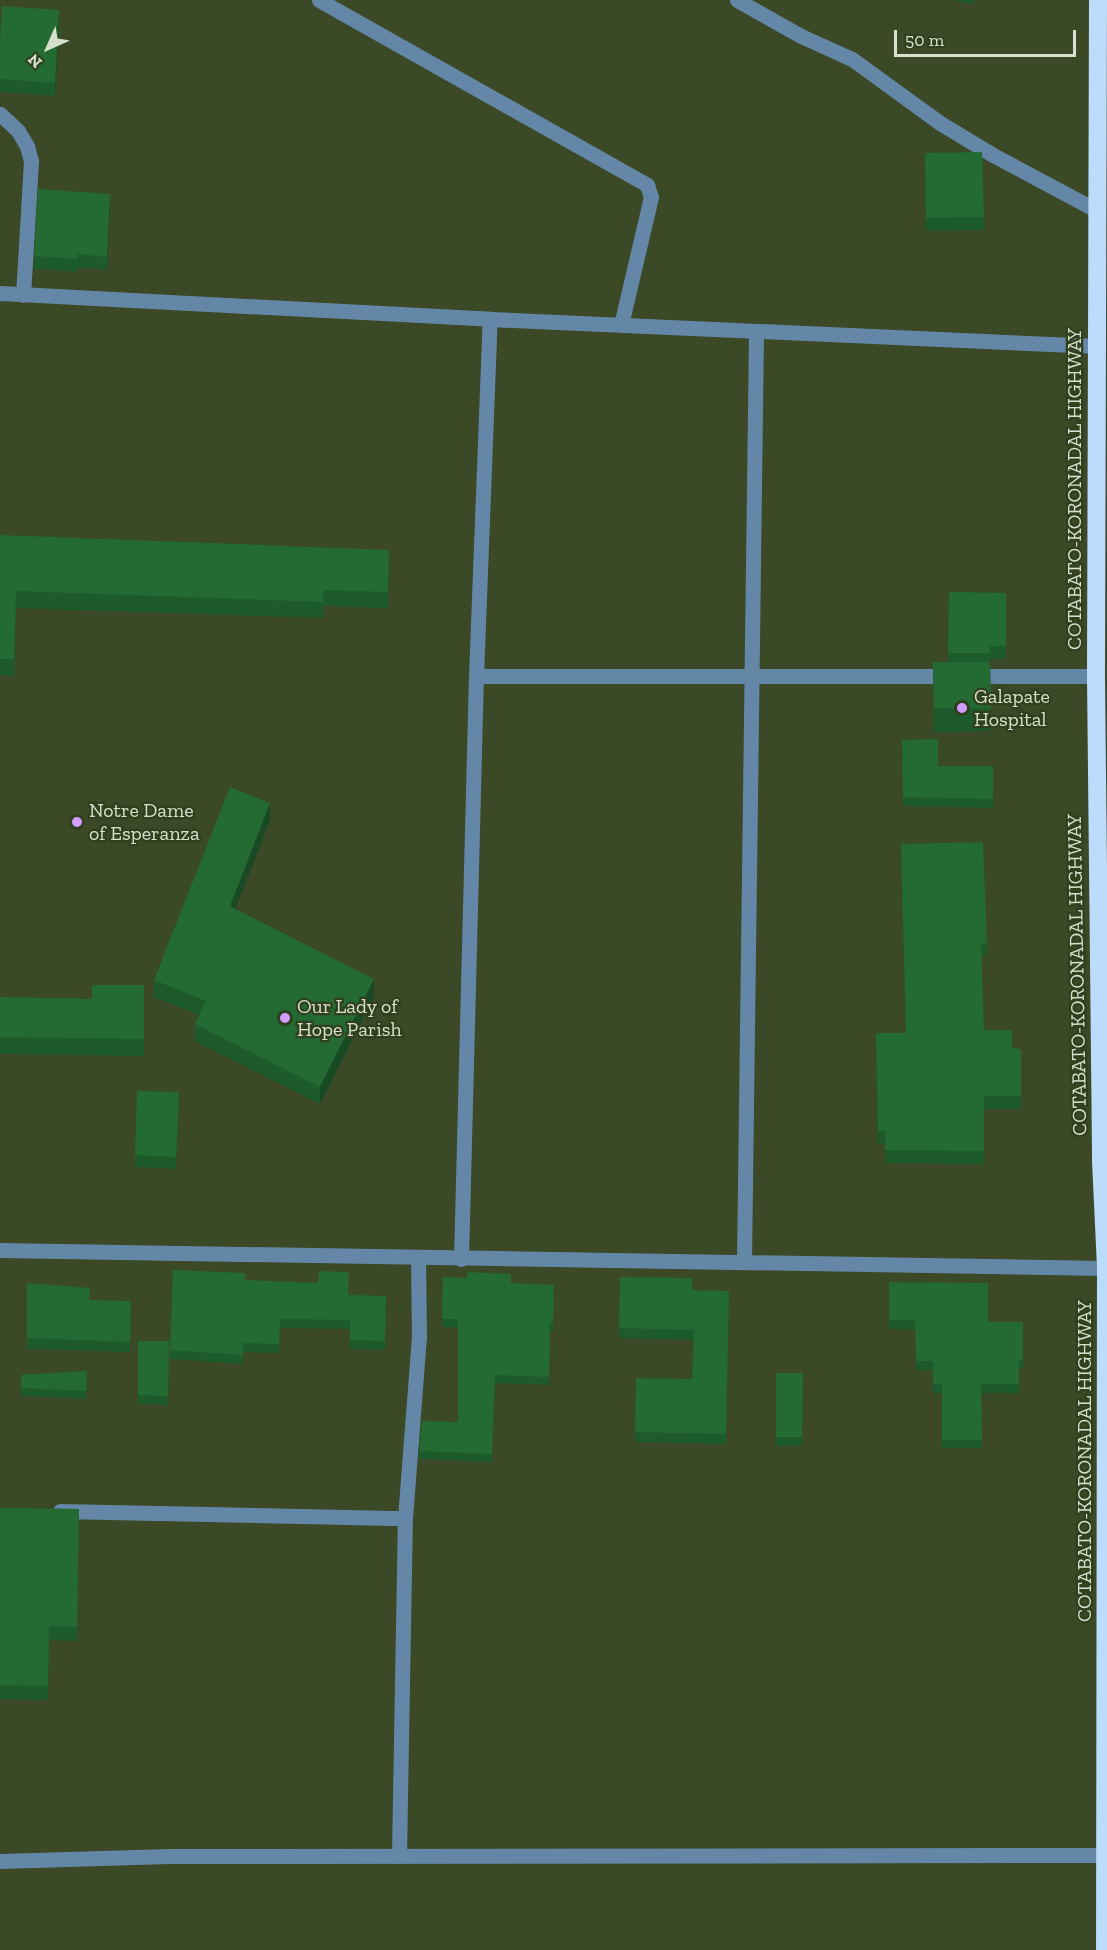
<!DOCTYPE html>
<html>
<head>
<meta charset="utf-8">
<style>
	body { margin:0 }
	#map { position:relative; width:1107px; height:1950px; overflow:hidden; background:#3b4927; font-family:"Zilla Slab",serif }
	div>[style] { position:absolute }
	.minor>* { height:15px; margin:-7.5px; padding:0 7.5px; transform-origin:7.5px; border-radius:7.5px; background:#6487a7 }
	.highway>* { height:18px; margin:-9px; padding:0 9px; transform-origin:9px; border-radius:9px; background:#bcdcfc }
	.wall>* { inset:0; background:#1e5b2c }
	.shaded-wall>* { inset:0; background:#184a24 }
	.building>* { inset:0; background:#236a33 }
	.dots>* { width:16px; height:16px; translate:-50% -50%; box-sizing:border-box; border:3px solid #303f1d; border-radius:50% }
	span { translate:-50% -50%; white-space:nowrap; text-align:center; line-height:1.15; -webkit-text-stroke:4.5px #303f1d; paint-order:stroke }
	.street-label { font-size:20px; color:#d6e0cc }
	.poi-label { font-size:20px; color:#d6e0cc }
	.left { translate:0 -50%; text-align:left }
	.north { position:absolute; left:18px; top:18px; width:60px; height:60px; -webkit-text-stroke:4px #303f1d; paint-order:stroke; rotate:225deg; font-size:16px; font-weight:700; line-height:24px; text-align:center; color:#d6e0cc }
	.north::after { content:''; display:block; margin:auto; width:21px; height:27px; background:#d6e0cc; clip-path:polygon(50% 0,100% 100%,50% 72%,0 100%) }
	.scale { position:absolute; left:894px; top:30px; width:182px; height:27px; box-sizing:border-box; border:3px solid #d6e0cc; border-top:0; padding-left:8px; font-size:18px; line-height:21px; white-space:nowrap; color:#d6e0cc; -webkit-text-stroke:4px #303f1d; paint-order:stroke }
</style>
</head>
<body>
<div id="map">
	<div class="minor">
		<div style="left:319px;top:0;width:377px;rotate:29.4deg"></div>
		<div style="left:647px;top:185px;width:13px;rotate:72deg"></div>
		<div style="left:651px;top:197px;width:131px;rotate:103.2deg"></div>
		<div style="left:737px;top:0;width:73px;rotate:29.4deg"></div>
		<div style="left:801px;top:36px;width:56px;rotate:24.3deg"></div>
		<div style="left:852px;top:59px;width:109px;rotate:36deg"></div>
		<div style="left:940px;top:123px;width:62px;rotate:31.1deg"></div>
		<div style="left:993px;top:155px;width:119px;rotate:28.1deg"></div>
		<div style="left:0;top:114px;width:25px;rotate:43deg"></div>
		<div style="left:18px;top:131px;width:17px;rotate:59deg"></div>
		<div style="left:27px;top:146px;width:16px;rotate:75deg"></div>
		<div style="left:31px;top:161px;width:134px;rotate:93.4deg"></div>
		<div style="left:0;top:293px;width:491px;rotate:3deg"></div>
		<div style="left:490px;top:319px;width:608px;rotate:2.55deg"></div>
		<div style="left:476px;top:676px;width:620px"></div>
		<div style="left:0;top:1250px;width:1106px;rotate:0.93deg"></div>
		<div style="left:461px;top:1259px;width:583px;rotate:-88.53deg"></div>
		<div style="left:476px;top:676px;width:357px;rotate:-87.8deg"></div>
		<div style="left:744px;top:1262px;width:931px;rotate:-89.26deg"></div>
		<div style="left:60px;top:1511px;width:345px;rotate:1.2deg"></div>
		<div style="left:399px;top:1856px;width:338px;rotate:-89deg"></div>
		<div style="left:405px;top:1518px;width:181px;rotate:-85.6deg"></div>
		<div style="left:419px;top:1338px;width:80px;rotate:-90.7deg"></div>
		<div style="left:0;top:1861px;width:169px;rotate:-1.7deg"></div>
		<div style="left:169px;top:1856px;width:938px;rotate:-0.06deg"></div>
	</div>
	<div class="highway">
		<div style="left:1098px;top:0;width:676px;rotate:90.17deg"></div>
		<div style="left:1096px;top:676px;width:485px;rotate:89.4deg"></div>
		<div style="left:1101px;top:1161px;width:107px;rotate:87.3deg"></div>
		<div style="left:1106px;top:1268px;width:682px;rotate:90.08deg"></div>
	</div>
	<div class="wall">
		<div style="clip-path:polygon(952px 0,974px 0,974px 4px)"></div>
		<div style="clip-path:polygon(59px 23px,55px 96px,0 92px,0 41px)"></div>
		<div style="clip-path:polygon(925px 153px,984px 217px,984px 230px,926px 231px)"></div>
		<div style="clip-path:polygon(110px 207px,107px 270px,78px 267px,77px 272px,34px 269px,34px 256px)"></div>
		<div style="clip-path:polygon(0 535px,389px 566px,388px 608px,323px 606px,323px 618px,16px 608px,14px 676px,0 675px)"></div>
		<div style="clip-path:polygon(949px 592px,1006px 593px,1006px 659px,990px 659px,991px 731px,934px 732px,933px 662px,948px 662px)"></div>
		<div style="clip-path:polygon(902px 740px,938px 766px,993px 766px,993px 808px,903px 806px)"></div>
		<div style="clip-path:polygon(270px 820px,235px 909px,374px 996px,320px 1104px,195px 1041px,195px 1024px,199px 1015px,154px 997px,154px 980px)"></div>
		<div style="clip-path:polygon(901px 857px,987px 943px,987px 956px,981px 956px,984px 1030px,1012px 1048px,1021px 1049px,1021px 1109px,984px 1109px,984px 1164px,885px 1163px,886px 1144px,878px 1144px,876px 1033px,906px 1033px)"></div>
		<div style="clip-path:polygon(144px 985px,144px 1056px,0 1054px,0 997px,92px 999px)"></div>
		<div style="clip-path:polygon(179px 1105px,176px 1169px,135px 1167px,135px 1155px)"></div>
		<div style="clip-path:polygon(173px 1270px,349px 1295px,386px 1296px,385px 1350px,350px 1349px,350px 1329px,280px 1328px,279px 1353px,243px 1352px,243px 1364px,170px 1359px)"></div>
		<div style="clip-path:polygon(443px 1277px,511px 1283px,554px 1285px,553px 1331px,550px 1331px,549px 1385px,495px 1383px,492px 1462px,419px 1459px,419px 1451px,458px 1422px,458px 1328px,442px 1327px)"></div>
		<div style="clip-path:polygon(620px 1277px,692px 1290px,729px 1291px,726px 1444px,635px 1442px,636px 1378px,692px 1379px,694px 1340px,619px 1338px)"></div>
		<div style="clip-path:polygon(889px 1282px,988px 1322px,1023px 1322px,1023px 1368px,1019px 1368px,1019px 1393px,981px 1393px,982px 1448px,942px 1448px,942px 1393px,933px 1393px,933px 1370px,916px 1370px,915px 1329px,889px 1329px)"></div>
		<div style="clip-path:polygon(27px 1283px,90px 1300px,131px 1301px,130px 1352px,27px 1349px)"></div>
		<div style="clip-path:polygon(138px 1341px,169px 1341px,168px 1405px,138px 1404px)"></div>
		<div style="clip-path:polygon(87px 1371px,86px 1399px,21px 1396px,21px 1375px)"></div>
		<div style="clip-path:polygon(776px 1373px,803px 1373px,802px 1446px,776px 1446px)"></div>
		<div style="clip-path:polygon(0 1508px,79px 1509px,77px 1641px,49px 1640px,48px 1700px,0 1699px)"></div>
	</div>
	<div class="shaded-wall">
		<div style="clip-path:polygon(59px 10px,59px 23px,55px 96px,55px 83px)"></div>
		<div style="clip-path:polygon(110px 194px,110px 207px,107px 270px,107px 257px)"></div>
		<div style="clip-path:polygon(270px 803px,270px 820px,230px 923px,230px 906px)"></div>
		<div style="clip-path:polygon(374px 979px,374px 996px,320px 1104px,320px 1087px)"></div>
	</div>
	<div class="building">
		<div style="clip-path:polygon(2px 6px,59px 10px,55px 83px,0 79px,0 41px)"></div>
		<div style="clip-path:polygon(982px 152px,984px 217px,926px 218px,925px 153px)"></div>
		<div style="clip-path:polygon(38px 189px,110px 194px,107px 257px,78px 254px,77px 259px,34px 256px)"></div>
		<div style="clip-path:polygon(0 535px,389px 550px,388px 592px,323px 590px,323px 602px,16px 591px,14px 659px,0 659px)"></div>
		<div style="clip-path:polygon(949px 592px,1006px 593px,1006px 646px,990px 646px,990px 653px,948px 653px)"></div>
		<div style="clip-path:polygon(933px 662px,990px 662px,991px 708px,934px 708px)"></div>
		<div style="clip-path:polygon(938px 739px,938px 766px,993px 766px,993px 799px,903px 797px,902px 740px)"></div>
		<div style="clip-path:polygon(230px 787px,270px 803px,230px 906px,374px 979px,320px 1087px,195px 1024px,206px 1001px,154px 980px)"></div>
		<div style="clip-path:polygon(983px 842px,987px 943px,981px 943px,984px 1030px,1012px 1030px,1012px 1048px,1021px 1049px,1021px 1096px,984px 1096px,984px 1151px,885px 1150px,886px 1131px,878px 1131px,876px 1033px,906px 1033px,901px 844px)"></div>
		<div style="clip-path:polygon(92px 985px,144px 985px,144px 1039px,0 1037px,0 997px,92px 999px)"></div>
		<div style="clip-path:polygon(137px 1091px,179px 1092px,176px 1157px,135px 1155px)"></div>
		<div style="clip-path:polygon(173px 1270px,245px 1273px,245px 1280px,318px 1283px,319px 1271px,349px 1272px,348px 1295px,386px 1296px,385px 1341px,350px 1340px,350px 1320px,280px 1319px,279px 1344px,243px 1343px,243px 1355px,170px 1350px)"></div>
		<div style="clip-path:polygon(467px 1272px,511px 1274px,511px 1283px,554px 1285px,553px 1322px,550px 1322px,549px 1377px,495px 1375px,492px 1454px,419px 1451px,422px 1421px,458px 1422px,458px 1319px,442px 1319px,443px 1277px,467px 1278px)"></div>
		<div style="clip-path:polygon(620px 1277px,692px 1278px,692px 1290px,729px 1291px,726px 1434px,635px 1432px,636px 1378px,692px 1379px,694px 1330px,619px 1328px)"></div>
		<div style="clip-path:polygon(889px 1282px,988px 1283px,988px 1322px,1023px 1322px,1023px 1360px,1019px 1360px,1019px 1384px,981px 1384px,982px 1440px,942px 1440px,942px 1384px,933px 1384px,933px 1361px,916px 1361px,915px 1320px,889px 1320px)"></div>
		<div style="clip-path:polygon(27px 1283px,90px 1288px,89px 1300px,131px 1301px,130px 1342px,27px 1338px)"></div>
		<div style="clip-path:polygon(138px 1341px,169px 1341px,168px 1396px,138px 1395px)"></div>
		<div style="clip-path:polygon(87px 1371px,86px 1391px,21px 1388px,21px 1375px)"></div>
		<div style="clip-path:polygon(776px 1373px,803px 1373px,802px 1437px,776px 1437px)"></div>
		<div style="clip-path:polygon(0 1508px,79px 1509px,77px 1627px,49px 1626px,48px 1686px,0 1685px)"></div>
	</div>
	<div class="dots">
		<div style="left:962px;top:708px;background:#d19dfe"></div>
		<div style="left:77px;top:822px;background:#d19dfe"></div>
		<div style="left:285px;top:1018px;background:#d19dfe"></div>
	</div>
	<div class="street-label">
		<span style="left:1074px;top:489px;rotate:-90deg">COTABATO-KORONADAL HIGHWAY</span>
		<span style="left:1077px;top:975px;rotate:-91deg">COTABATO-KORONADAL HIGHWAY</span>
		<span style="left:1084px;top:1461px;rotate:-90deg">COTABATO-KORONADAL HIGHWAY</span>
	</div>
	<div class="poi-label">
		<span class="left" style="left:974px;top:708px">Galapate<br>Hospital</span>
		<span class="left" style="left:89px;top:822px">Notre Dame<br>of Esperanza</span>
		<span class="left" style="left:297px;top:1018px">Our Lady of<br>Hope Parish</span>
	</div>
	<div class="north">N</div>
	<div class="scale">50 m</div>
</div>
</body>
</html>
